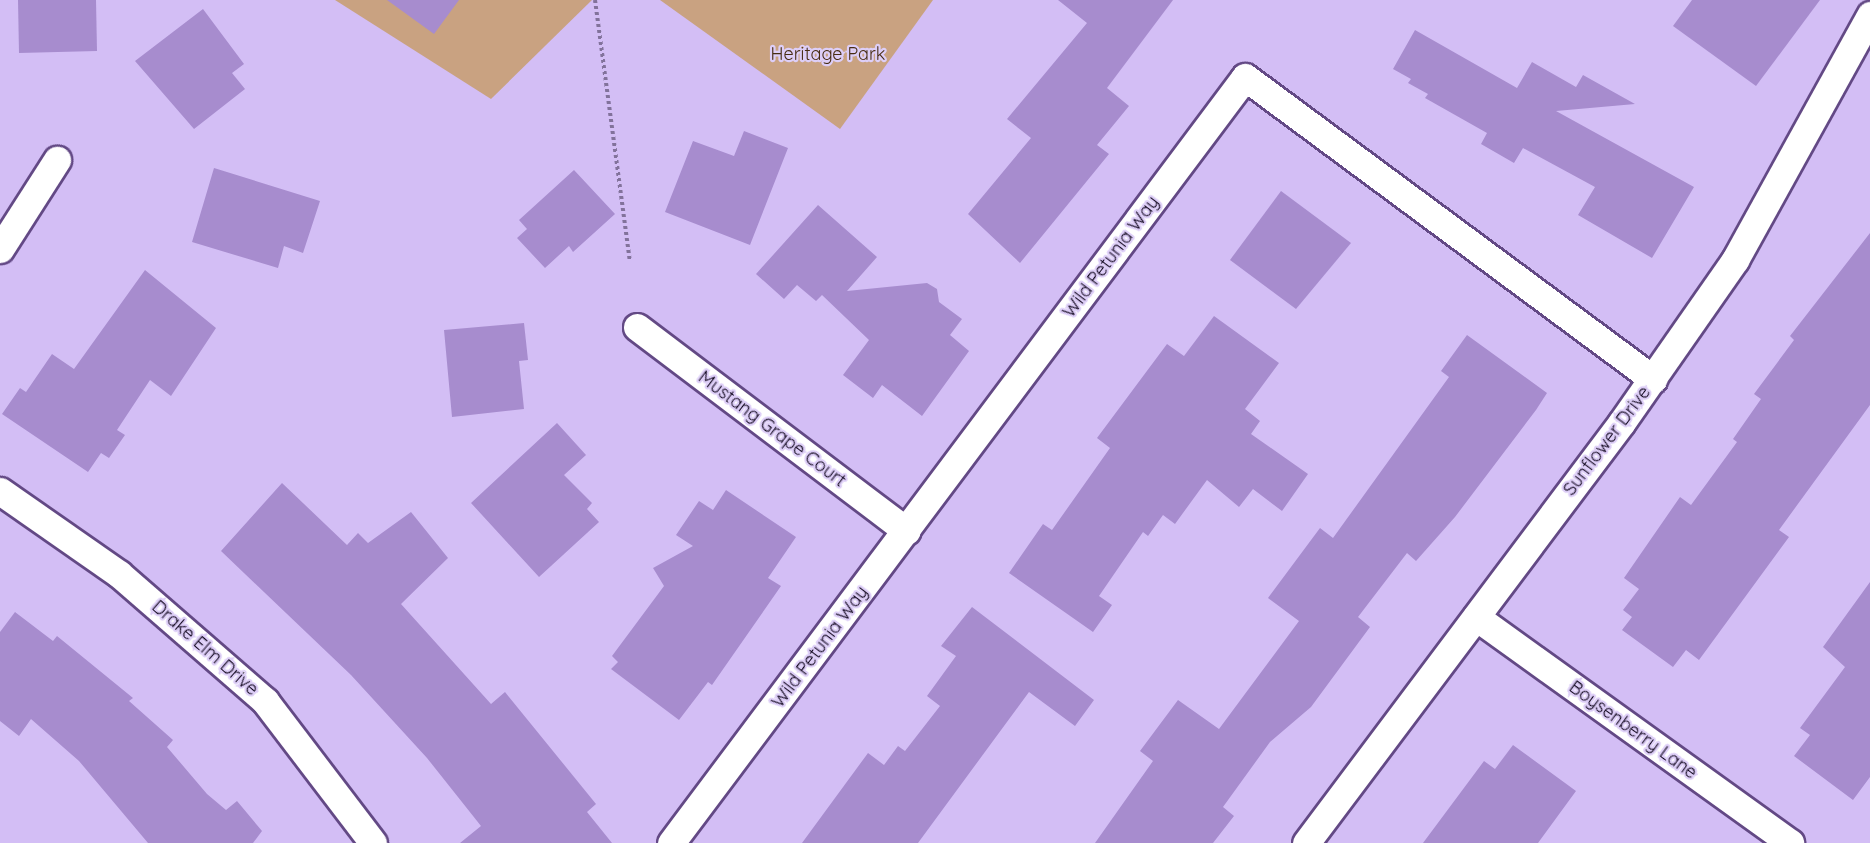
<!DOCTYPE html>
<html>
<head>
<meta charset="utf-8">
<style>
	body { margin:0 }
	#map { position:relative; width:1870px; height:843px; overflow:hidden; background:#d3bef5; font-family:Quicksand,sans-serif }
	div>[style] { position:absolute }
	.green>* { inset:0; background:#c9a281 }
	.building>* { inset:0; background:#a78cce }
	.path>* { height:4px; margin-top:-2px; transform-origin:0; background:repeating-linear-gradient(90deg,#82729b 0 3px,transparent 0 6px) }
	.roads { filter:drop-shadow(2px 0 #634985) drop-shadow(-2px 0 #634985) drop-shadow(0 2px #634985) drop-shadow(0 -2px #634985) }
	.street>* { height:27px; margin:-13.5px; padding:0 13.5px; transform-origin:13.5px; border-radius:13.5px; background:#fff }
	span { translate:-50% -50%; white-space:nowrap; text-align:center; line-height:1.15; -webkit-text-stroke:4.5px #ddcef7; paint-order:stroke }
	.park-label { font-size:18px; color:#462b12 }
	.street-label { font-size:18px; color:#12081f }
</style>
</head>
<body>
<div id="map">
	<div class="green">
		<div style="clip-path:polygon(335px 0,592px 0,491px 99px)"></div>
		<div style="clip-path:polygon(660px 0,933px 0,840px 129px)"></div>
	</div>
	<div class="building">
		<div style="clip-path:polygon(18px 0,96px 0,97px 51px,19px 53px)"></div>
		<div style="clip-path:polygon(387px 0,459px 0,434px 34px)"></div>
		<div style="clip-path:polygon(1058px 0,1173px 0,1107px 88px,1129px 106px,1097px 145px,1109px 154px,1020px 263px,968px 214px,1031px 138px,1007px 119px,1087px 23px)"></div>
		<div style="clip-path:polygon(1692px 0,1820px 0,1756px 86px,1673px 26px)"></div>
		<div style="clip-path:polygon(203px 9px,244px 64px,232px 73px,245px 89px,194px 129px,135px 61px)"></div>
		<div style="clip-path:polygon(1415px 30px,1517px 88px,1532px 62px,1576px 87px,1583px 75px,1635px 104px,1556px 111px,1694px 187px,1652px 258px,1578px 215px,1595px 187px,1523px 148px,1514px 163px,1481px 144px,1487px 133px,1425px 98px,1428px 94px,1408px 83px,1411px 79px,1393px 69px)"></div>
		<div style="clip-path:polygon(744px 131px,788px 148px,750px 245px,665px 212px,693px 141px,734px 156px)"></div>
		<div style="clip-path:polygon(214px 168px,320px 201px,303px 253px,284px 246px,278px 268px,192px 242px)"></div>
		<div style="clip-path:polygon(574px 170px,615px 214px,573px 252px,569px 246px,545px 268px,517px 238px,527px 229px,519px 220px)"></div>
		<div style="clip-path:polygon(1281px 191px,1351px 243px,1296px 309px,1230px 260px)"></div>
		<div style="clip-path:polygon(818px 205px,877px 257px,847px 291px,927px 283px,937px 289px,939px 302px,962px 319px,950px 335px,969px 351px,922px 416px,882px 385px,873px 398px,843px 375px,869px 340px,822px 295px,816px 301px,797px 285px,784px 299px,756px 274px)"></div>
		<div style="clip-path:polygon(1870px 233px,1870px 405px,1779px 530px,1789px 537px,1699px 660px,1686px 650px,1673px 667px,1622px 630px,1632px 617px,1623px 610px,1639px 589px,1624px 578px,1680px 497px,1691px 505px,1737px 442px,1733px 439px,1761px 399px,1754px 394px,1794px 340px,1790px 336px)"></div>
		<div style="clip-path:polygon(145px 270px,216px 328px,171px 396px,150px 380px,117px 430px,125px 435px,109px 458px,101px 453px,88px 472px,2px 414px,20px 388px,26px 392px,52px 354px,74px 369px)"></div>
		<div style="clip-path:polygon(1214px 316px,1279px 363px,1245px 409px,1260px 421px,1251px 434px,1308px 474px,1282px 511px,1253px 489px,1239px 507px,1207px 480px,1175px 524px,1163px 515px,1148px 536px,1143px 532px,1099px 596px,1112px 605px,1093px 632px,1009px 573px,1043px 524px,1052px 530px,1110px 448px,1097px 438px,1167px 344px,1184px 356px)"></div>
		<div style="clip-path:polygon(524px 323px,528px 360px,519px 361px,524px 409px,452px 417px,444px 330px)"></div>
		<div style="clip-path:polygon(1467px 335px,1547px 393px,1536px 410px,1455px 517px,1416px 561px,1407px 553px,1358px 617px,1370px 627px,1311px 707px,1270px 742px,1223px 807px,1234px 816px,1213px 843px,1095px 843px,1153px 761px,1140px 751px,1178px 700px,1219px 729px,1299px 621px,1268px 598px,1320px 528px,1333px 538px,1449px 377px,1441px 371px)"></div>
		<div style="clip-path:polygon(557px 423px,586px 455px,564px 475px,592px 503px,587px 509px,599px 522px,539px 577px,471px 503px)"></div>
		<div style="clip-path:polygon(282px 483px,347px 545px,358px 533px,368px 543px,411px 512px,448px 558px,401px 604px,491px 704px,505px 692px,596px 804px,587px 812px,612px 843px,460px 843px,481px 826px,427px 758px,351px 675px,221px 551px)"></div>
		<div style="clip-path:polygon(726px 490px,796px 537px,768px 578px,781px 586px,712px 685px,708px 682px,679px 720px,611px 669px,618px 662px,612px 656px,664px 586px,653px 568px,693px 546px,676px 535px,699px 501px,713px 510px)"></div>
		<div style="clip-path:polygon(1870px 582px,1870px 777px,1853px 800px,1794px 756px,1810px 735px,1800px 728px,1845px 667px,1823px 647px)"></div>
		<div style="clip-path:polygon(972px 607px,1094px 700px,1075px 726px,1029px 692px,918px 843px,802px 843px,868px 753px,884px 765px,898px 746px,905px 751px,940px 706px,927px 696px,956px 656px,941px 646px)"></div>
		<div style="clip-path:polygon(15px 612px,53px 641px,57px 636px,133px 698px,129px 701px,173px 740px,167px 747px,207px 794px,226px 810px,237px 801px,262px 831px,253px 843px,148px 843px,79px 761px,31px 719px,19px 736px,0 721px,0 632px)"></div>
		<div style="clip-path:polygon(1513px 745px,1576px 791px,1538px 843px,1423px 843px,1484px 761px,1495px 769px)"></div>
	</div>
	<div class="path">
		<div style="left:595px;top:0;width:263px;rotate:82.4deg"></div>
	</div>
	<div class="roads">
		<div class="street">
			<div style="left:0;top:249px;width:106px;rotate:-57.4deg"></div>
			<div style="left:637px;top:327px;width:338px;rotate:37.1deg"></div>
			<div style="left:0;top:491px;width:145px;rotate:34.9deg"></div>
			<div style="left:119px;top:574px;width:194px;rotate:41deg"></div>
			<div style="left:265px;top:701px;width:178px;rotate:52.7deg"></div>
			<div style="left:1476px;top:617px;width:387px;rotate:35.7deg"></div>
			<div style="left:671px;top:843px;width:957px;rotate:-53.15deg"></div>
			<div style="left:1245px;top:77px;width:508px;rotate:36.51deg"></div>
			<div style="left:1306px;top:843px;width:526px;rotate:-53.11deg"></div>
			<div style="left:1622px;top:422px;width:198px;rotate:-55.1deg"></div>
			<div style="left:1735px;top:260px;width:280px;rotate:-61.1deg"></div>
		</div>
	</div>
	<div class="park-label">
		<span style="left:828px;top:54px">Heritage Park</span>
	</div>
	<div class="street-label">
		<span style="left:1111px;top:257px;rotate:-53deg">Wild Petunia Way</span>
		<span style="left:772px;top:429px;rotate:37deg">Mustang Grape Court</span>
		<span style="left:1607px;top:441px;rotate:-53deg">Sunflower Drive</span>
		<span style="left:820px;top:647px;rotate:-53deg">Wild Petunia Way</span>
		<span style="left:205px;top:648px;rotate:41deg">Drake Elm Drive</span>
		<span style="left:1633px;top:730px;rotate:36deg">Boysenberry Lane</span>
	</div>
</div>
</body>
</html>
